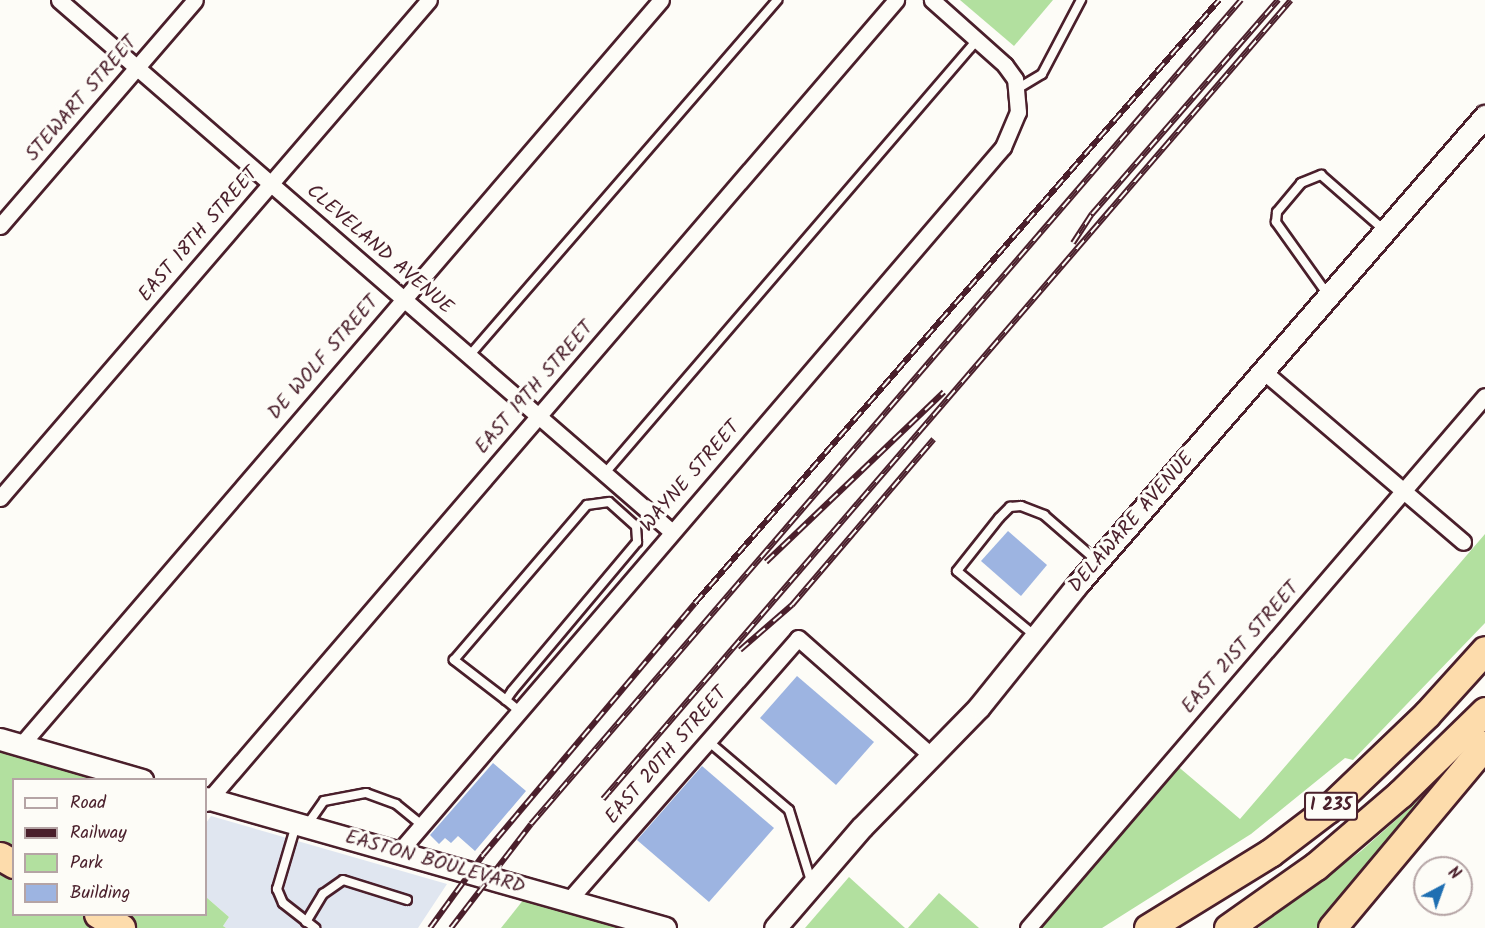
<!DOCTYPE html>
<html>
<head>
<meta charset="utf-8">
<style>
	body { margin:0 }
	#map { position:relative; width:1485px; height:928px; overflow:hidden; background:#fdfcf7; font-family:Kalam,sans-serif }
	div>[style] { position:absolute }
	.built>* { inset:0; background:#e0e6f0 }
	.green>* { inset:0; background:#b2e09f }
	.building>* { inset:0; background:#9db4e1 }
	.roads { filter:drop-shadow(2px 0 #4a1f2b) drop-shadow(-2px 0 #4a1f2b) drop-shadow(0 2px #4a1f2b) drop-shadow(0 -2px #4a1f2b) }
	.lane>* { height:8px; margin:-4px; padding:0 4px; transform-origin:4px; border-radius:4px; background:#fdfcf7 }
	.street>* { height:15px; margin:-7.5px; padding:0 7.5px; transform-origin:7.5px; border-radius:7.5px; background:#fdfcf7 }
	.secondary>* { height:21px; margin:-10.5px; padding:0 10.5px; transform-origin:10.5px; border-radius:10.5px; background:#fdfcf7 }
	.highway>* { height:27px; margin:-13.5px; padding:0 13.5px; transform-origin:13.5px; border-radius:13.5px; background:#fddcac }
	.rail>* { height:6px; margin-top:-3px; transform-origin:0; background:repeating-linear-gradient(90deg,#fdfcf7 0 11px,#4a1f2b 0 22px); box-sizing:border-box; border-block:2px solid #4a1f2b }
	span { translate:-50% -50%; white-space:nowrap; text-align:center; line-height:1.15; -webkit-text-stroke:6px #fdfcf7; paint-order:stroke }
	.shield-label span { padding:2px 4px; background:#fdfcf7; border:2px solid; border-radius:4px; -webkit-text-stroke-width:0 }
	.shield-label { font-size:18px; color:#4a1f2b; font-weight:700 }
	.street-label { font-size:20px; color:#4a1f2b }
	.legend { position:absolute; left:12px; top:778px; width:195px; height:138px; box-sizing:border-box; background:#fdfcf7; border:2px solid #b5a4a5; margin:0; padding:8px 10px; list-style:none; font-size:18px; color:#4a1f2b }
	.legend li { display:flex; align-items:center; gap:12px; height:30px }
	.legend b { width:30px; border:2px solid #b5a4a5 }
	.north { position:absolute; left:1413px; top:856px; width:60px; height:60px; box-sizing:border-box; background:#fdfcf7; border:2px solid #b5a4a5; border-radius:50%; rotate:41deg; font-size:16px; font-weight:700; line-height:24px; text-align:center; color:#4a1f2b }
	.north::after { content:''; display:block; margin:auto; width:21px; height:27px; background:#1f6fb2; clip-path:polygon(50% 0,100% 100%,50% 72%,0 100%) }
</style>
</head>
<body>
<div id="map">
	<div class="built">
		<div style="clip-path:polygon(211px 816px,447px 884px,418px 928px,226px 928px,223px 926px,229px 917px,206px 897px,206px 823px)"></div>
	</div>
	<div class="green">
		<div style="clip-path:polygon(960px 0,1053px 0,1014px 46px)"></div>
		<div style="clip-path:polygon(1485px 534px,1485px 623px,1353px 760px,1345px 758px,1251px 834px,1102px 928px,1033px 928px,1175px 764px,1240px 819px)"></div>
		<div style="clip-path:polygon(0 748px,108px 779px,14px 780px,13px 854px,0 846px)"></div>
		<div style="clip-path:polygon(1430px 790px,1319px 928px,1258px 928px,1361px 851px)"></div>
		<div style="clip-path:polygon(0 864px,13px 872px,14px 914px,85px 915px,107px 928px,0 928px)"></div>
		<div style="clip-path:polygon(849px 877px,905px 928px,805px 928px)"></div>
		<div style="clip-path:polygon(939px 893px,979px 928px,908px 928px)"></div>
		<div style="clip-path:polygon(206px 897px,229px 917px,223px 926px,226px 928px,138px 928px,116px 915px,206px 914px)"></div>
		<div style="clip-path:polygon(524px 899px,623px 928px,501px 928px)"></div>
	</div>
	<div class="building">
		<div style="clip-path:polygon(1008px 531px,1047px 565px,1021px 596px,981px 561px)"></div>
		<div style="clip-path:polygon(797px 676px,874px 742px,836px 785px,760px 718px)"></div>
		<div style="clip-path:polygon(493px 763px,526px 791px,475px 851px,458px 836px,451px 843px,445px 838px,439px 844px,430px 835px)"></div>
		<div style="clip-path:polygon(702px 766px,774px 828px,709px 902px,637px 840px)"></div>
	</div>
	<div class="roads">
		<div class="lane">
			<div style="left:1017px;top:89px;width:29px;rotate:-31deg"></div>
			<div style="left:1042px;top:74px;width:84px;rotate:-62.2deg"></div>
			<div style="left:1328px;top:295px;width:90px;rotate:-125.5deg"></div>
			<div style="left:1276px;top:222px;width:10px;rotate:-84deg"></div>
			<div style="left:1277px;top:212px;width:38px;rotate:-50deg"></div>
			<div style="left:1301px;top:183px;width:22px;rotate:-22deg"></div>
			<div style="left:1321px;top:175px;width:84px;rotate:41.1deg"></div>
			<div style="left:469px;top:356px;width:471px;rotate:-49.1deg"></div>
			<div style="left:605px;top:473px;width:571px;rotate:-49.33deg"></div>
			<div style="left:1034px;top:635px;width:100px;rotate:-140.3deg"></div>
			<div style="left:957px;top:571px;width:68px;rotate:-51.6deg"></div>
			<div style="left:999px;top:518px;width:16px;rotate:-45deg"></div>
			<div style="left:1010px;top:507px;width:11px;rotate:-5deg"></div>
			<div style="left:1021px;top:506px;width:25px;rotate:21deg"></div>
			<div style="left:1044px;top:515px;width:69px;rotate:40.9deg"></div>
			<div style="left:506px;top:700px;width:66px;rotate:-142.4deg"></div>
			<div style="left:454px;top:660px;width:204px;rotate:-49.4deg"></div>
			<div style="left:587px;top:505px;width:22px;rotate:-8deg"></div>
			<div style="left:609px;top:502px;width:36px;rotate:42deg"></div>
			<div style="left:636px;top:526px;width:16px;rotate:86deg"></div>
			<div style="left:637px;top:542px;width:194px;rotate:130deg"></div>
			<div style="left:512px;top:691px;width:11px;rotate:124deg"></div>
			<div style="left:506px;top:700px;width:17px;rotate:40deg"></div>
			<div style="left:708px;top:741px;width:106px;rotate:40.4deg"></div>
			<div style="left:789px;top:810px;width:74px;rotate:72.8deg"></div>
			<div style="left:296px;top:825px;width:67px;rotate:106.5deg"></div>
			<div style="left:277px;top:889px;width:15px;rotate:67deg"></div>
			<div style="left:283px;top:903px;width:41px;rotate:38deg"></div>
			<div style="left:307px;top:825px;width:29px;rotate:-55deg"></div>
			<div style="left:324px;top:801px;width:43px;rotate:-10.8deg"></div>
			<div style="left:366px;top:793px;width:32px;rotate:20deg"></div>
			<div style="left:396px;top:804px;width:33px;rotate:39deg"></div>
			<div style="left:306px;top:922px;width:33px;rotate:-59deg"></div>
			<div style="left:323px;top:894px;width:24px;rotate:-35deg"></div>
			<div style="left:343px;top:880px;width:67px;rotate:17.4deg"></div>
		</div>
		<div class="street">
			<div style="left:59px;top:0;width:810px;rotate:40.95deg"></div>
			<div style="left:0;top:226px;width:298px;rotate:-49.2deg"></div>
			<div style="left:1263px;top:371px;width:263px;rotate:40.5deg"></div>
			<div style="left:0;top:498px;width:657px;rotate:-49.26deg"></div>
			<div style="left:21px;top:745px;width:982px;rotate:-49.34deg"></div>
			<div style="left:206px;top:803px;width:1059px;rotate:-49.33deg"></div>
			<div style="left:398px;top:853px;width:930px;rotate:-49.41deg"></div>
			<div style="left:1003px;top:147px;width:38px;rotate:-67deg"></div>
			<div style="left:1018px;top:112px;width:33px;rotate:-95deg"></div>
			<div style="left:1015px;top:79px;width:17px;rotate:-126deg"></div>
			<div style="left:1005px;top:65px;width:98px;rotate:-138.3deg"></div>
			<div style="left:568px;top:901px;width:349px;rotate:-48.8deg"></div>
			<div style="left:798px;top:638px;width:180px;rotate:41.4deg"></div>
			<div style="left:1028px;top:928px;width:701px;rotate:-49.34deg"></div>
		</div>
		<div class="secondary">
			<div style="left:0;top:739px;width:148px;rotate:16.1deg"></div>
			<div style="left:206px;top:798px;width:477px;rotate:15.8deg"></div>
			<div style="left:775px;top:928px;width:133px;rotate:-49.3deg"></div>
			<div style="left:862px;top:827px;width:168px;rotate:-45.7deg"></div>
			<div style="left:979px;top:707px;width:156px;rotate:-51.2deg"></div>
			<div style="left:1077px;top:585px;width:622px;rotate:-48.98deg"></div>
		</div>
		<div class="highway">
			<div style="left:0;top:856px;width:16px;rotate:30deg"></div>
			<div style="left:98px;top:914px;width:27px;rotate:31deg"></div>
			<div style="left:1148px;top:928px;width:143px;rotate:-31.6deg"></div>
			<div style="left:1270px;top:853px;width:73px;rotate:-37.2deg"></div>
			<div style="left:1328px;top:809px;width:137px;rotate:-43.8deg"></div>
			<div style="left:1427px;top:714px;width:86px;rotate:-47.8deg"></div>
			<div style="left:1228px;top:928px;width:108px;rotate:-35.2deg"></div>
			<div style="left:1316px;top:866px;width:111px;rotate:-40.6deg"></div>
			<div style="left:1400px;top:794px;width:119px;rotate:-44.3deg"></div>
			<div style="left:1332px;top:928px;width:239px;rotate:-50.1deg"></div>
		</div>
	</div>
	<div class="rail">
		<div style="left:1073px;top:243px;width:35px;rotate:-57deg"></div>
		<div style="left:1092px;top:214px;width:284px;rotate:-49deg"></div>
		<div style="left:766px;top:562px;width:246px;rotate:-43.7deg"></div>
		<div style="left:740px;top:650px;width:69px;rotate:-40.9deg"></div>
		<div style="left:792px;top:605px;width:218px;rotate:-49.5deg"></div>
		<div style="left:603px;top:799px;width:1054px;rotate:-49.27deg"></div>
		<div style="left:430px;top:928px;width:90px;rotate:-54deg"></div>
		<div style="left:483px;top:855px;width:329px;rotate:-49.9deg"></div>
		<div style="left:695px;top:603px;width:799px;rotate:-49.01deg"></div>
		<div style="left:451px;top:928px;width:131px;rotate:-52.4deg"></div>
		<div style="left:531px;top:824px;width:1088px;rotate:-49.25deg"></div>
	</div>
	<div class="shield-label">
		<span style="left:1331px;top:806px">I 235</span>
	</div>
	<div class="street-label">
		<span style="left:82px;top:99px;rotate:-49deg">STEWART STREET</span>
		<span style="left:199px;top:235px;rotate:-49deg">EAST 18TH STREET</span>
		<span style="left:379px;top:250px;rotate:41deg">CLEVELAND AVENUE</span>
		<span style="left:324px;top:358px;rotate:-49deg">DE WOLF STREET</span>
		<span style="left:535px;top:388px;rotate:-49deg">EAST 19TH STREET</span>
		<span style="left:691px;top:477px;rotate:-49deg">WAYNE STREET</span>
		<span style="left:1132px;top:523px;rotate:-49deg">DELAWARE AVENUE</span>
		<span style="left:1241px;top:648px;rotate:-49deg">EAST 21ST STREET</span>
		<span style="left:667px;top:756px;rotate:-49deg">EAST 20TH STREET</span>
		<span style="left:435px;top:863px;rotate:16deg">EASTON BOULEVARD</span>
	</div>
	<ul class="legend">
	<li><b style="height:8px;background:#fdfcf7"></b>Road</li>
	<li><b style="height:8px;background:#4a1f2b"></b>Railway</li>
	<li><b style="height:16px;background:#b2e09f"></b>Park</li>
	<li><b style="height:16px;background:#9db4e1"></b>Building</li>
	</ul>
	<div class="north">N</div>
</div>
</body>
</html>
